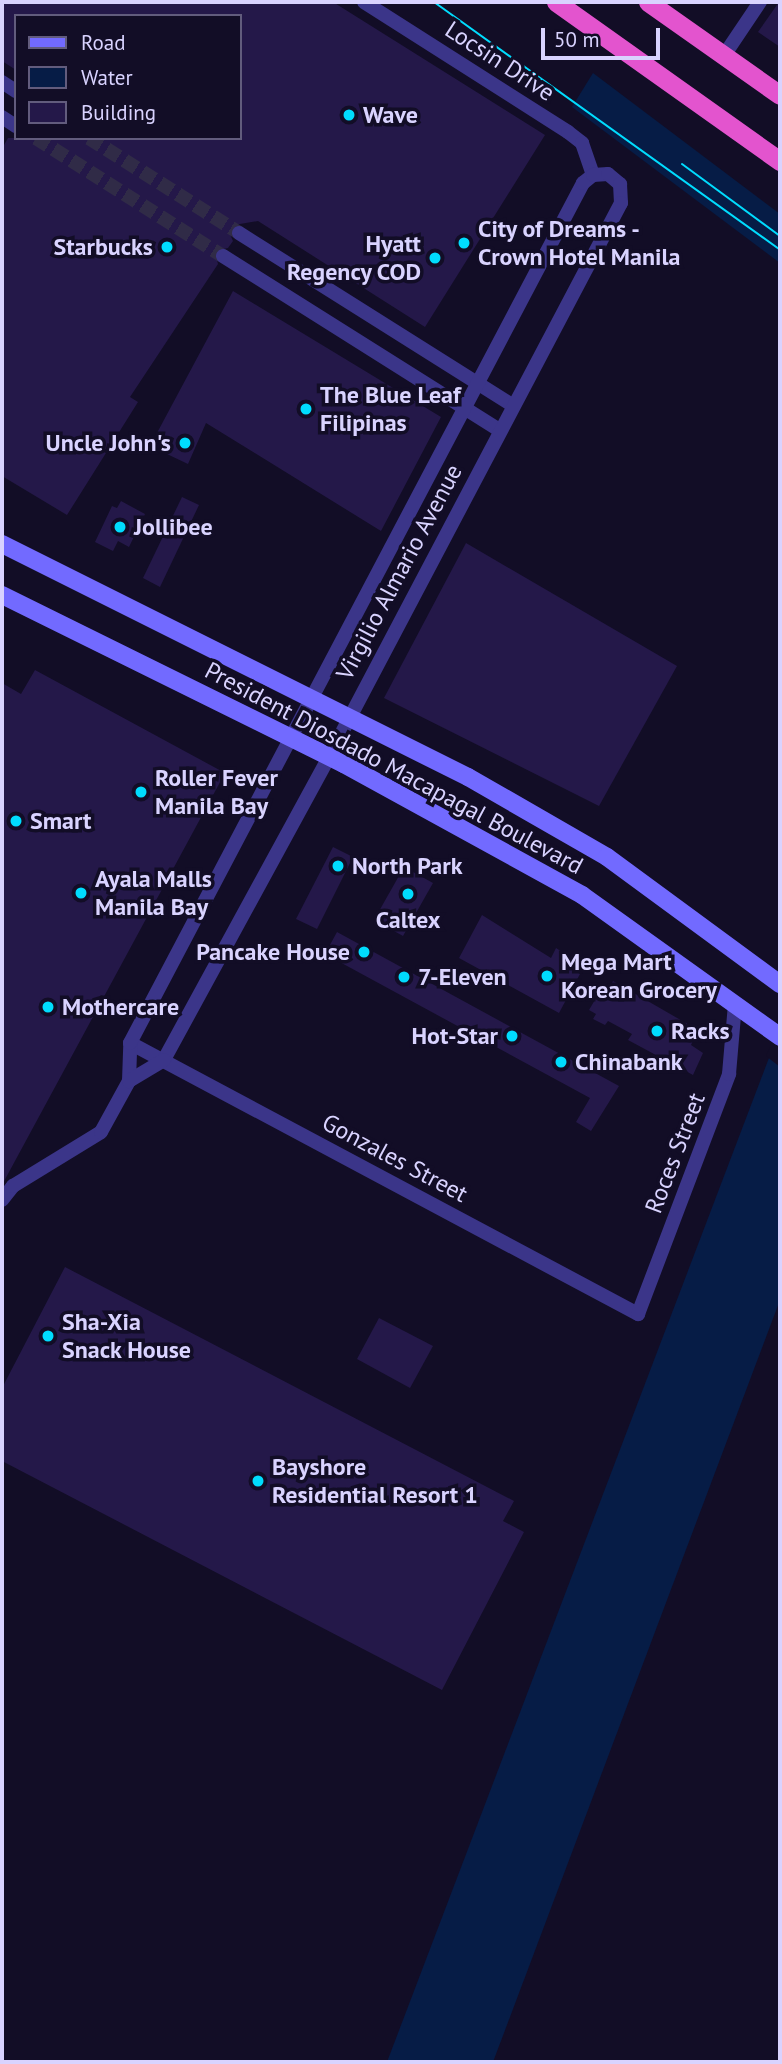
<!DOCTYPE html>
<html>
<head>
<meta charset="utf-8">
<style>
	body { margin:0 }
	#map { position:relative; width:782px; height:2064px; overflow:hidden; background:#120d26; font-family:"PT Sans",sans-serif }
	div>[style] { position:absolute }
	.water>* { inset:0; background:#061c46 }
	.pier>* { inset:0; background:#120d26 }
	.building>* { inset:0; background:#241849 }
	.minor-tunnel>* { height:14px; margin-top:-7px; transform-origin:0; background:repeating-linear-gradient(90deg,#302b47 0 14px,transparent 0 21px) }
	.minor>* { height:14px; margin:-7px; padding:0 7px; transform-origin:7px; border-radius:7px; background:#3b3589 }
	.secondary>* { height:18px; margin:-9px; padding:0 9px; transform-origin:9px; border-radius:9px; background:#726aff }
	.trunk>* { height:19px; margin:-9.5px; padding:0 9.5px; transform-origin:9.5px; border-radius:9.5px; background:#e354ce }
	.tram>* { height:2px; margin:-1px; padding:0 1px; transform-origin:1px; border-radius:1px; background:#00dcfe }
	.dots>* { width:19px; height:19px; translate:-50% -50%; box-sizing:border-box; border:4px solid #120d26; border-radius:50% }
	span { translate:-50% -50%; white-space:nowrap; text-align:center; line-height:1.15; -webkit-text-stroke:7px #120d26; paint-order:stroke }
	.street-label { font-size:24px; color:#d9d3ff }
	.poi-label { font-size:24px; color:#d9d3ff; font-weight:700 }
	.left { translate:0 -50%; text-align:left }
	.right { translate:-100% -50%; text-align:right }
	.frame { position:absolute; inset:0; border:4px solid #d9d3ff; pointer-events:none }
	.legend { position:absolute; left:14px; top:14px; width:228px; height:126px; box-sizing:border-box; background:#120d26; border:2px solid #625c7d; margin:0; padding:9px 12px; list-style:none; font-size:21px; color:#d9d3ff }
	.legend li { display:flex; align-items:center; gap:14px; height:35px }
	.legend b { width:35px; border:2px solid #625c7d }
	.scale { position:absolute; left:541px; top:28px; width:119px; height:32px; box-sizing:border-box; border:4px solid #d9d3ff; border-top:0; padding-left:9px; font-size:21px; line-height:24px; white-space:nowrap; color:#d9d3ff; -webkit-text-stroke:5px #120d26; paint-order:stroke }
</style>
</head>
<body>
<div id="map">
	<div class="water">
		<div style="clip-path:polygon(593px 73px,780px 214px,780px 263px,572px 107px)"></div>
		<div style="clip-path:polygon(780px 1029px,780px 1300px,493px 2062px,387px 2062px)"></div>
	</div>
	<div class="pier">
		<div style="clip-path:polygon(780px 1025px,780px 1067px,766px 1056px)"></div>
	</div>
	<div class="building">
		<div style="clip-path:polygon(2px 2px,333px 2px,545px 135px,425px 327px,258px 221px,234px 225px,229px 232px,233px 241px,228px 248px,215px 251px,218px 264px,130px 397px,138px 402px,67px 515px,2px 476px,4px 145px,8px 138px,240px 138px,240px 16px,16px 16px,16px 70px,2px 61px)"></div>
		<div style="clip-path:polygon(779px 2px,780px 2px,780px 47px,758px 32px)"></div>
		<div style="clip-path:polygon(233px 291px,441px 417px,381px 531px,206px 423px,188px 464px,150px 446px)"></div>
		<div style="clip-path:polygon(182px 497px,199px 505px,160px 587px,143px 578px)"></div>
		<div style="clip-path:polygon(121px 501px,145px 514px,129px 547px,118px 541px,113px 551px,95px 542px,112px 506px,117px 508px)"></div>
		<div style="clip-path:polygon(466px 543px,677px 666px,599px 806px,384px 698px)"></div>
		<div style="clip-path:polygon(35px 670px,225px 773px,2px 1185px,2px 683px,21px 694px)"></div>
		<div style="clip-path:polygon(333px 847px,353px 857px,317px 929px,296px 919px)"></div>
		<div style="clip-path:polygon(404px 867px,433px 883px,403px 936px,374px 920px)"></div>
		<div style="clip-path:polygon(482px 915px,551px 958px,556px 948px,567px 955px,562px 964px,580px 974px,559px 1013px,459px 958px)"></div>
		<div style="clip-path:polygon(337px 932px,619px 1086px,591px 1131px,576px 1122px,590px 1098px,325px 954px)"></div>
		<div style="clip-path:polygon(613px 981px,698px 1030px,691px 1045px,703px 1053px,693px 1075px,628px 1040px,632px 1034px,608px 1021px,605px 1025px,593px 1019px,596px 1014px,589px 1010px,599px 993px,605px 997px)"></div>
		<div style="clip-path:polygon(65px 1267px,514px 1501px,503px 1521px,524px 1532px,442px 1690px,2px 1461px,2px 1388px)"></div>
		<div style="clip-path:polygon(379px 1318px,433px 1346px,410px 1388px,357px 1359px)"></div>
	</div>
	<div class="minor-tunnel">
		<div style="left:36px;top:138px;width:221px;rotate:32.3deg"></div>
		<div style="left:89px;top:138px;width:178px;rotate:32.3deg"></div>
	</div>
	<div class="minor">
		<div style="left:364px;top:2px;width:242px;rotate:32.5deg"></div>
		<div style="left:568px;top:132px;width:18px;rotate:38deg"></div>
		<div style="left:582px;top:143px;width:34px;rotate:71deg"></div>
		<div style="left:725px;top:54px;width:63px;rotate:-56.1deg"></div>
		<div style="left:2px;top:82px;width:17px;rotate:33deg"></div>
		<div style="left:2px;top:117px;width:17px;rotate:33deg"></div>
		<div style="left:239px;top:233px;width:323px;rotate:32.2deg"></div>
		<div style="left:223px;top:256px;width:326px;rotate:32.2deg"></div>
		<div style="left:130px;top:1043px;width:576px;rotate:28.08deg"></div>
		<div style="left:638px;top:1314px;width:257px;rotate:-69.2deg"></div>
		<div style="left:729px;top:1074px;width:70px;rotate:-85.1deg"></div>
		<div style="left:2px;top:1200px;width:18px;rotate:-52deg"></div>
		<div style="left:13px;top:1186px;width:103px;rotate:-31.5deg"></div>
		<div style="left:101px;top:1132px;width:58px;rotate:-61.2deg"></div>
		<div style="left:129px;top:1081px;width:38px;rotate:-88deg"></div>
		<div style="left:130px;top:1043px;width:972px;rotate:-62.22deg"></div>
		<div style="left:583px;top:183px;width:13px;rotate:-39deg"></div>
		<div style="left:593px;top:175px;width:15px;rotate:-4deg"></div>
		<div style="left:608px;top:174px;width:16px;rotate:40deg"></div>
		<div style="left:620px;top:184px;width:19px;rotate:87deg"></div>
		<div style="left:621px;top:203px;width:626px;rotate:117.79deg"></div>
		<div style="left:329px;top:757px;width:345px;rotate:118.6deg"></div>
		<div style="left:164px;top:1060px;width:41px;rotate:149deg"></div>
	</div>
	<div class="secondary">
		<div style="left:2px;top:544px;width:521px;rotate:26.57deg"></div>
		<div style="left:468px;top:777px;width:160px;rotate:29.9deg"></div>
		<div style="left:607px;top:857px;width:215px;rotate:36.3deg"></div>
		<div style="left:2px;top:595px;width:381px;rotate:26.3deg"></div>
		<div style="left:344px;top:764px;width:272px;rotate:28.8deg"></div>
		<div style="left:582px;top:895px;width:244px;rotate:35.6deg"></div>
	</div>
	<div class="trunk">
		<div style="left:556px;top:2px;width:275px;rotate:35.4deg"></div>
		<div style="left:648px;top:2px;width:161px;rotate:35.2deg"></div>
	</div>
	<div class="tram">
		<div style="left:434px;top:2px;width:426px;rotate:35.6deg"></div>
		<div style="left:682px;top:164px;width:122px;rotate:36.3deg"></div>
	</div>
	<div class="dots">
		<div style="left:349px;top:115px;background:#00dcfe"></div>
		<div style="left:464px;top:243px;background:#00dcfe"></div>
		<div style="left:167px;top:247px;background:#00dcfe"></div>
		<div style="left:435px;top:258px;background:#00dcfe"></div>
		<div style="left:306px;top:409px;background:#00dcfe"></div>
		<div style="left:185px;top:443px;background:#00dcfe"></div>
		<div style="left:120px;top:527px;background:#00dcfe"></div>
		<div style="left:141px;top:792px;background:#00dcfe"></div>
		<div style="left:16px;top:821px;background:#00dcfe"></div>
		<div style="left:338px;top:866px;background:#00dcfe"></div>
		<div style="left:81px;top:893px;background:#00dcfe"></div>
		<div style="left:408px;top:894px;background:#00dcfe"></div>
		<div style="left:364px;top:952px;background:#00dcfe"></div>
		<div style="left:547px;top:976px;background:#00dcfe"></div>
		<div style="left:404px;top:977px;background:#00dcfe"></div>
		<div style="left:48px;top:1007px;background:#00dcfe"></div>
		<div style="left:657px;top:1031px;background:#00dcfe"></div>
		<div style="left:512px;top:1036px;background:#00dcfe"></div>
		<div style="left:561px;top:1062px;background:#00dcfe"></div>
		<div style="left:48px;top:1336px;background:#00dcfe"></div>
		<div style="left:258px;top:1481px;background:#00dcfe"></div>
	</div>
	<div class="street-label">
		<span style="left:500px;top:61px;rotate:33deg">Locsin Drive</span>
		<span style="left:399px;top:572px;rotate:-62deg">Virgilio Almario Avenue</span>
		<span style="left:394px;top:768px;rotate:28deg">President Diosdado Macapagal Boulevard</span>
		<span style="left:675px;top:1153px;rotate:-69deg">Roces Street</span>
		<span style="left:395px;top:1158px;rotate:28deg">Gonzales Street</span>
	</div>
	<div class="poi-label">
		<span class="left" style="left:363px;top:115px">Wave</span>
		<span class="left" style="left:478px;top:243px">City of Dreams -<br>Crown Hotel Manila</span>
		<span class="right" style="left:421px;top:258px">Hyatt<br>Regency COD</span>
		<span class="right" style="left:153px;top:247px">Starbucks</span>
		<span class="left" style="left:320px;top:409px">The Blue Leaf<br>Filipinas</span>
		<span class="right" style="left:171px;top:443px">Uncle John's</span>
		<span class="left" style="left:134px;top:527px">Jollibee</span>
		<span class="left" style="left:155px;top:792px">Roller Fever<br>Manila Bay</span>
		<span class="left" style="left:30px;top:821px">Smart</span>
		<span class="left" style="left:352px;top:866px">North Park</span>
		<span class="left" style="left:95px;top:893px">Ayala Malls<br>Manila Bay</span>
		<span style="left:408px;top:920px">Caltex</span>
		<span class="right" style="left:350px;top:952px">Pancake House</span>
		<span class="left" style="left:561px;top:976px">Mega Mart<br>Korean Grocery</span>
		<span class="left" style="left:418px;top:977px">7-Eleven</span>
		<span class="left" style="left:62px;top:1007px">Mothercare</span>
		<span class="left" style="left:671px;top:1031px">Racks</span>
		<span class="right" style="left:498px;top:1036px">Hot-Star</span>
		<span class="left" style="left:575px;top:1062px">Chinabank</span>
		<span class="left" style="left:62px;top:1336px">Sha-Xia<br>Snack House</span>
		<span class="left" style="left:272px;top:1481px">Bayshore<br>Residential Resort 1</span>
	</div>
	<div class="frame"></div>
	<ul class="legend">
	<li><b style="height:9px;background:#726aff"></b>Road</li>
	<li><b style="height:19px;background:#061c46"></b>Water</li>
	<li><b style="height:19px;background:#241849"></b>Building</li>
	</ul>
	<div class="scale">50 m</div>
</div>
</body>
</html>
